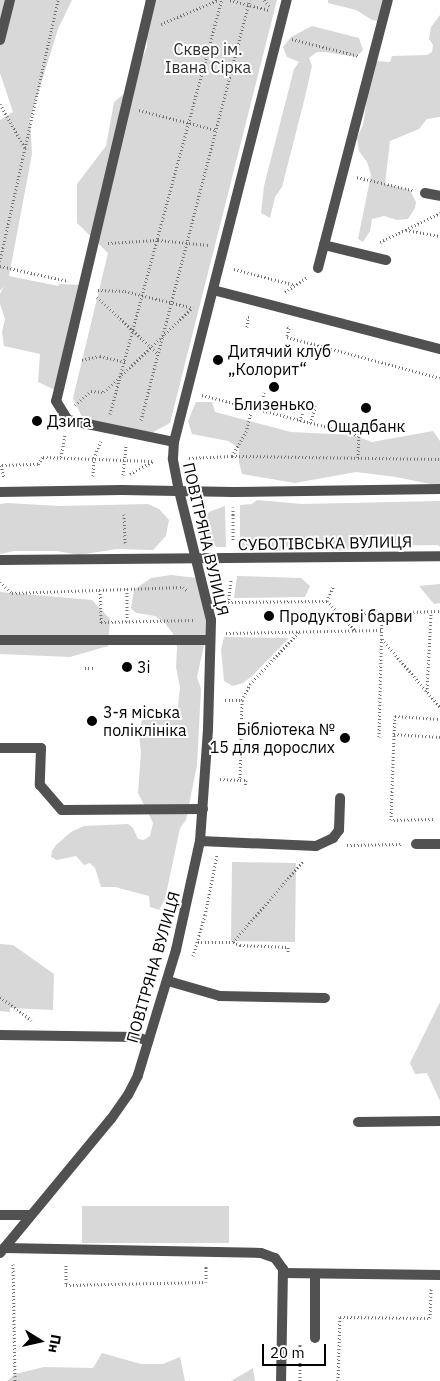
<!DOCTYPE html>
<html>
<head>
<meta charset="utf-8">
<style>
	body { margin:0 }
	#map { position:relative; width:440px; height:1381px; overflow:hidden; background:#fff; font-family:"IBM Plex Sans",sans-serif }
	div>[style] { position:absolute }
	.green>* { inset:0; background:#d8d8d8 }
	.path>* { height:3px; margin-top:-1.5px; transform-origin:0; background:repeating-linear-gradient(90deg,#737373 0 1px,transparent 0 3.5px) }
	.service>* { height:10px; margin:-5px; padding:0 5px; transform-origin:5px; border-radius:5px; background:#515151 }
	.minor>* { height:10px; margin:-5px; padding:0 5px; transform-origin:5px; border-radius:5px; background:#515151 }
	.tertiary>* { height:10px; margin:-5px; padding:0 5px; transform-origin:5px; border-radius:5px; background:#515151 }
	.dots>* { width:14px; height:14px; translate:-50% -50%; box-sizing:border-box; border:2px solid #fff; border-radius:50% }
	span { translate:-50% -50%; white-space:nowrap; text-align:center; line-height:1.15; -webkit-text-stroke:4px #fff; paint-order:stroke }
	.park-label { font-size:16px; color:#2f2f2f }
	.poi-label { font-size:16px; color:#000 }
	.left { translate:0 -50%; text-align:left }
	.right { translate:-100% -50%; text-align:right }
	.street-label { font-size:16px; color:#000 }
	.north { position:absolute; left:15px; top:1316px; width:50px; height:50px; -webkit-text-stroke:4px #fff; paint-order:stroke; rotate:100deg; font-size:14px; font-weight:700; line-height:20px; text-align:center; color:#000 }
	.north::after { content:''; display:block; margin:auto; width:18px; height:22px; background:#000; clip-path:polygon(50% 0,100% 100%,50% 72%,0 100%) }
	.scale { position:absolute; left:262px; top:1344px; width:64px; height:22px; box-sizing:border-box; border:2px solid #000; border-top:0; padding-left:6px; font-size:15px; line-height:18px; white-space:nowrap; color:#000; -webkit-text-stroke:4px #fff; paint-order:stroke }
</style>
</head>
<body>
<div id="map">
	<div class="green">
		<div style="clip-path:polygon(0 0,72px 0,58px 29px,30px 119px,32px 154px,9px 276px,58px 286px,59px 284px,83px 285px,55px 390px,38px 382px,40px 354px,4px 346px,2px 332px,5px 319px,0 304px,0 294px,4px 286px,0 291px,0 120px,13px 112px,0 73px)"></div>
		<div style="clip-path:polygon(145px 0,277px 0,170px 423px,150px 434px,83px 419px,73px 398px,108px 253px,77px 223px,77px 184px,106px 146px,114px 102px,129px 90px,147px 47px)"></div>
		<div style="clip-path:polygon(328px 0,385px 0,377px 21px,372px 20px,356px 10px,328px 3px)"></div>
		<div style="clip-path:polygon(440px 15px,440px 117px,427px 119px,419px 129px,390px 141px,385px 184px,410px 190px,416px 202px,415px 208px,408px 219px,397px 220px,384px 216px,372px 219px,370px 231px,363px 242px,358px 239px,371px 175px,367px 162px,359px 151px,357px 138px,363px 125px,371px 71px,377px 61px,390px 62px,392px 56px,427px 55px,432px 52px,433px 45px,429px 39px,431px 27px)"></div>
		<div style="clip-path:polygon(312px 26px,359px 38px,363px 50px,356px 57px,325px 52px,317px 52px,309px 58px,312px 66px,304px 101px,282px 187px,275px 197px,270px 218px,261px 213px,264px 186px,294px 69px,299px 62px,287px 57px,283px 47px,291px 37px)"></div>
		<div style="clip-path:polygon(196px 402px,212px 402px,215px 412px,291px 432px,353px 435px,372px 442px,433px 431px,440px 441px,440px 486px,396px 477px,356px 472px,295px 483px,242px 474px,239px 462px,239px 448px,228px 441px,192px 434px,188px 421px)"></div>
		<div style="clip-path:polygon(257px 500px,302px 504px,440px 501px,440px 547px,438px 545px,375px 546px,343px 551px,323px 547px,274px 551px,240px 547px,240px 505px,252px 504px)"></div>
		<div style="clip-path:polygon(7px 503px,60px 506px,148px 504px,159px 509px,169px 520px,166px 536px,153px 550px,117px 549px,79px 555px,57px 551px,14px 551px,0 554px,0 504px)"></div>
		<div style="clip-path:polygon(225px 506px,226px 547px,217px 547px,207px 541px,203px 533px,203px 519px,209px 512px)"></div>
		<div style="clip-path:polygon(171px 575px,197px 578px,207px 586px,213px 604px,197px 677px,201px 689px,197px 765px,186px 820px,180px 828px,165px 899px,159px 910px,150px 907px,149px 896px,115px 887px,101px 887px,95px 868px,90px 863px,84px 865px,76px 856px,57px 860px,51px 857px,52px 851px,56px 845px,71px 832px,84px 826px,128px 824px,133px 828px,138px 839px,144px 840px,150px 836px,153px 823px,138px 793px,141px 753px,139px 733px,142px 720px,169px 716px,175px 713px,178px 707px,180px 687px,176px 667px,177px 647px,173px 634px,165px 623px,155px 616px,136px 613px,131px 608px,134px 590px,151px 578px)"></div>
		<div style="clip-path:polygon(237px 576px,301px 578px,310px 586px,305px 597px,234px 598px)"></div>
		<div style="clip-path:polygon(440px 584px,440px 603px,434px 604px,419px 586px)"></div>
		<div style="clip-path:polygon(0 592px,92px 600px,110px 619px,108px 646px,70px 657px,0 654px)"></div>
		<div style="clip-path:polygon(224px 637px,289px 638px,252px 676px,243px 683px,233px 686px,224px 681px,221px 650px)"></div>
		<div style="clip-path:polygon(232px 862px,296px 863px,295px 942px,231px 941px)"></div>
		<div style="clip-path:polygon(0 944px,13px 945px,54px 974px,53px 1010px,10px 1008px,10px 1012px,0 1011px)"></div>
		<div style="clip-path:polygon(440px 1002px,440px 1101px,427px 1073px,415px 1074px,410px 1063px)"></div>
		<div style="clip-path:polygon(82px 1206px,229px 1206px,229px 1243px,82px 1243px)"></div>
		<div style="clip-path:polygon(102px 1353px,141px 1364px,163px 1364px,180px 1357px,185px 1381px,7px 1381px,15px 1374px,44px 1367px,93px 1368px)"></div>
		<div style="clip-path:polygon(253px 1368px,255px 1381px,231px 1381px)"></div>
	</div>
	<div class="path">
		<div style="left:230px;top:0;width:40px;rotate:14.4deg"></div>
		<div style="left:264px;top:0;width:9px;rotate:49deg"></div>
		<div style="left:161px;top:24px;width:62px;rotate:-22.8deg"></div>
		<div style="left:292px;top:39px;width:69px;rotate:14.2deg"></div>
		<div style="left:0;top:104px;width:51px;rotate:60.4deg"></div>
		<div style="left:25px;top:148px;width:116px;rotate:102.5deg"></div>
		<div style="left:139px;top:110px;width:80px;rotate:14.6deg"></div>
		<div style="left:25px;top:148px;width:152px;rotate:-77.4deg"></div>
		<div style="left:357px;top:177px;width:57px;rotate:13.3deg"></div>
		<div style="left:406px;top:230px;width:35px;rotate:10deg"></div>
		<div style="left:380px;top:242px;width:67px;rotate:-25.8deg"></div>
		<div style="left:108px;top:243px;width:50px;rotate:-3.4deg"></div>
		<div style="left:158px;top:240px;width:51px;rotate:5.6deg"></div>
		<div style="left:0;top:266px;width:70px;rotate:12.4deg"></div>
		<div style="left:234px;top:269px;width:63px;rotate:14.7deg"></div>
		<div style="left:98px;top:290px;width:27px;rotate:2deg"></div>
		<div style="left:125px;top:291px;width:70px;rotate:14deg"></div>
		<div style="left:285px;top:292px;width:27px;rotate:-34deg"></div>
		<div style="left:97px;top:297px;width:82px;rotate:43deg"></div>
		<div style="left:247px;top:327px;width:10px;rotate:-84deg"></div>
		<div style="left:248px;top:317px;width:3px;rotate:-18deg"></div>
		<div style="left:287px;top:327px;width:2px;rotate:27deg"></div>
		<div style="left:289px;top:328px;width:9px;rotate:103deg"></div>
		<div style="left:287px;top:337px;width:158px;rotate:15deg"></div>
		<div style="left:82px;top:360px;width:18px;rotate:-13deg"></div>
		<div style="left:100px;top:356px;width:26px;rotate:13deg"></div>
		<div style="left:202px;top:395px;width:162px;rotate:14.3deg"></div>
		<div style="left:75px;top:405px;width:21px;rotate:-41deg"></div>
		<div style="left:91px;top:391px;width:13px;rotate:4deg"></div>
		<div style="left:104px;top:392px;width:122px;rotate:-43.7deg"></div>
		<div style="left:260px;top:410px;width:18px;rotate:-77deg"></div>
		<div style="left:110px;top:414px;width:429px;rotate:-74.9deg"></div>
		<div style="left:141px;top:420px;width:434px;rotate:-75.5deg"></div>
		<div style="left:300px;top:421px;width:19px;rotate:-74deg"></div>
		<div style="left:310px;top:423px;width:18px;rotate:-71deg"></div>
		<div style="left:232px;top:456px;width:28px;rotate:-60deg"></div>
		<div style="left:246px;top:432px;width:25px;rotate:-76deg"></div>
		<div style="left:61px;top:457px;width:22px;rotate:-80deg"></div>
		<div style="left:189px;top:458px;width:43px;rotate:-2.7deg"></div>
		<div style="left:232px;top:456px;width:208px;rotate:0.8deg"></div>
		<div style="left:358px;top:458px;width:23px;rotate:-88deg"></div>
		<div style="left:359px;top:435px;width:17px;rotate:-73deg"></div>
		<div style="left:1px;top:465px;width:13px;rotate:77deg"></div>
		<div style="left:2px;top:465px;width:36px;rotate:-2deg"></div>
		<div style="left:38px;top:464px;width:9px;rotate:-54deg"></div>
		<div style="left:43px;top:457px;width:109px;rotate:2.1deg"></div>
		<div style="left:130px;top:474px;width:26px;rotate:-29deg"></div>
		<div style="left:123px;top:475px;width:29px;rotate:-84deg"></div>
		<div style="left:93px;top:476px;width:18px;rotate:-87deg"></div>
		<div style="left:94px;top:458px;width:18px;rotate:-68deg"></div>
		<div style="left:124px;top:514px;width:29px;rotate:88deg"></div>
		<div style="left:233px;top:543px;width:36px;rotate:-90deg"></div>
		<div style="left:0;top:582px;width:16px;rotate:43deg"></div>
		<div style="left:12px;top:593px;width:171px;rotate:-2deg"></div>
		<div style="left:183px;top:587px;width:5px;rotate:37deg"></div>
		<div style="left:127px;top:589px;width:32px;rotate:90deg"></div>
		<div style="left:100px;top:590px;width:34px;rotate:88deg"></div>
		<div style="left:327px;top:601px;width:42px;rotate:46deg"></div>
		<div style="left:228px;top:602px;width:99px;rotate:-0.6deg"></div>
		<div style="left:327px;top:601px;width:17px;rotate:-66deg"></div>
		<div style="left:227px;top:613px;width:34px;rotate:-83deg"></div>
		<div style="left:340px;top:614px;width:100px;rotate:-1.7deg"></div>
		<div style="left:101px;top:622px;width:93px;rotate:-1.2deg"></div>
		<div style="left:226px;top:633px;width:156px;rotate:-1.1deg"></div>
		<div style="left:382px;top:639px;width:89px;rotate:49.5deg"></div>
		<div style="left:85px;top:668px;width:8px"></div>
		<div style="left:427px;top:692px;width:80px;rotate:-87.1deg"></div>
		<div style="left:225px;top:700px;width:17px"></div>
		<div style="left:242px;top:700px;width:18px;rotate:-63deg"></div>
		<div style="left:250px;top:684px;width:71px;rotate:-46.7deg"></div>
		<div style="left:242px;top:700px;width:80px;rotate:91.4deg"></div>
		<div style="left:240px;top:780px;width:6px"></div>
		<div style="left:246px;top:780px;width:6px;rotate:99deg"></div>
		<div style="left:394px;top:734px;width:18px;rotate:-87deg"></div>
		<div style="left:395px;top:716px;width:45px;rotate:3.8deg"></div>
		<div style="left:379px;top:737px;width:123px;rotate:-88.6deg"></div>
		<div style="left:220px;top:779px;width:20px;rotate:3deg"></div>
		<div style="left:433px;top:819px;width:42px;rotate:178.6deg"></div>
		<div style="left:391px;top:820px;width:86px;rotate:-88deg"></div>
		<div style="left:394px;top:734px;width:46px;rotate:3.7deg"></div>
		<div style="left:347px;top:845px;width:56px;rotate:-1deg"></div>
		<div style="left:198px;top:942px;width:35px"></div>
		<div style="left:233px;top:942px;width:108px;rotate:-49.1deg"></div>
		<div style="left:233px;top:942px;width:8px;rotate:23deg"></div>
		<div style="left:240px;top:945px;width:48px;rotate:2.4deg"></div>
		<div style="left:288px;top:947px;width:6px;rotate:90deg"></div>
		<div style="left:193px;top:956px;width:43px;rotate:-73.7deg"></div>
		<div style="left:205px;top:915px;width:61px;rotate:-78.7deg"></div>
		<div style="left:0;top:997px;width:39px;rotate:36deg"></div>
		<div style="left:13px;top:1264px;width:117px;rotate:89deg"></div>
		<div style="left:66px;top:1265px;width:20px;rotate:90deg"></div>
		<div style="left:66px;top:1285px;width:140px;rotate:-1.2deg"></div>
		<div style="left:206px;top:1282px;width:16px;rotate:-90deg"></div>
		<div style="left:340px;top:1317px;width:90px;rotate:0.6deg"></div>
		<div style="left:430px;top:1318px;width:29px;rotate:-88deg"></div>
		<div style="left:300px;top:1381px;width:37px;rotate:-90deg"></div>
		<div style="left:338px;top:1381px;width:66px;rotate:-88.3deg"></div>
	</div>
	<div class="service">
		<div style="left:151px;top:0;width:412px;rotate:103.3deg"></div>
		<div style="left:56px;top:401px;width:22px;rotate:58deg"></div>
		<div style="left:68px;top:420px;width:108px;rotate:11.7deg"></div>
		<div style="left:0;top:40px;width:41px;rotate:-76deg"></div>
		<div style="left:425px;top:193px;width:15px;rotate:11deg"></div>
		<div style="left:324px;top:245px;width:64px;rotate:13.6deg"></div>
		<div style="left:318px;top:268px;width:277px;rotate:-75.4deg"></div>
		<div style="left:213px;top:290px;width:235px;rotate:14.6deg"></div>
		<div style="left:0;top:640px;width:210px"></div>
		<div style="left:0;top:748px;width:41px"></div>
		<div style="left:41px;top:748px;width:37px;rotate:92deg"></div>
		<div style="left:40px;top:785px;width:33px;rotate:49deg"></div>
		<div style="left:62px;top:810px;width:141px;rotate:-0.4deg"></div>
		<div style="left:200px;top:841px;width:116px;rotate:2.5deg"></div>
		<div style="left:316px;top:846px;width:19px;rotate:-25deg"></div>
		<div style="left:333px;top:838px;width:10px;rotate:-53deg"></div>
		<div style="left:339px;top:830px;width:32px;rotate:-88deg"></div>
		<div style="left:416px;top:844px;width:24px"></div>
		<div style="left:168px;top:981px;width:54px;rotate:16.1deg"></div>
		<div style="left:220px;top:996px;width:105px;rotate:1.1deg"></div>
		<div style="left:0;top:1035px;width:137px;rotate:0.8deg"></div>
		<div style="left:137px;top:1037px;width:12px;rotate:20deg"></div>
		<div style="left:358px;top:1122px;width:82px;rotate:-0.7deg"></div>
		<div style="left:4px;top:1248px;width:257px;rotate:1.1deg"></div>
		<div style="left:261px;top:1253px;width:15px;rotate:20deg"></div>
		<div style="left:275px;top:1258px;width:14px;rotate:54deg"></div>
		<div style="left:283px;top:1269px;width:112px;rotate:91deg"></div>
		<div style="left:283px;top:1273px;width:157px;rotate:0.7deg"></div>
		<div style="left:315px;top:1338px;width:64px;rotate:-90deg"></div>
	</div>
	<div class="minor">
		<div style="left:179px;top:491px;width:33px;rotate:-101deg"></div>
		<div style="left:173px;top:459px;width:17px;rotate:-87deg"></div>
		<div style="left:174px;top:442px;width:456px;rotate:-75.7deg"></div>
		<div style="left:0;top:1215px;width:30px"></div>
	</div>
	<div class="tertiary">
		<div style="left:0;top:492px;width:122px;rotate:-0.9deg"></div>
		<div style="left:122px;top:490px;width:111px;rotate:1deg"></div>
		<div style="left:233px;top:492px;width:207px;rotate:-0.8deg"></div>
		<div style="left:0;top:560px;width:440px;rotate:-0.5deg"></div>
		<div style="left:0;top:1253px;width:174px;rotate:-50.4deg"></div>
		<div style="left:111px;top:1119px;width:29px;rotate:-55deg"></div>
		<div style="left:128px;top:1095px;width:22px;rotate:-63deg"></div>
		<div style="left:138px;top:1075px;width:131px;rotate:-73.1deg"></div>
		<div style="left:176px;top:950px;width:112px;rotate:-77.6deg"></div>
		<div style="left:200px;top:841px;width:112px;rotate:-85.9deg"></div>
		<div style="left:208px;top:729px;width:109px;rotate:-88.4deg"></div>
		<div style="left:211px;top:620px;width:133px;rotate:-103.9deg"></div>
	</div>
	<div class="dots">
		<div style="left:218px;top:360px;background:#000"></div>
		<div style="left:274px;top:387px;background:#000"></div>
		<div style="left:366px;top:408px;background:#000"></div>
		<div style="left:37px;top:421px;background:#000"></div>
		<div style="left:269px;top:616px;background:#000"></div>
		<div style="left:127px;top:667px;background:#000"></div>
		<div style="left:92px;top:721px;background:#000"></div>
		<div style="left:345px;top:738px;background:#000"></div>
	</div>
	<div class="park-label">
		<span style="left:208px;top:58px">Сквер ім.<br>Івана Сірка</span>
	</div>
	<div class="poi-label">
		<span class="left" style="left:228px;top:360px">Дитячий клуб<br>„Колорит“</span>
		<span style="left:274px;top:404px">Близенько</span>
		<span class="left" style="left:47px;top:421px">Дзига</span>
		<span style="left:366px;top:426px">Ощадбанк</span>
		<span class="left" style="left:279px;top:616px">Продуктові барви</span>
		<span class="left" style="left:137px;top:667px">3і</span>
		<span class="left" style="left:103px;top:721px">3-я міська<br>поліклініка</span>
		<span class="right" style="left:335px;top:738px">Бібліотека №<br>15 для дорослих</span>
	</div>
	<div class="street-label">
		<span style="left:206px;top:539px;rotate:77deg">ПОВІТРЯНА ВУЛИЦЯ</span>
		<span style="left:325px;top:543px;rotate:-1deg">СУБОТІВСЬКА ВУЛИЦЯ</span>
		<span style="left:153px;top:967px;rotate:-74deg">ПОВІТРЯНА ВУЛИЦЯ</span>
	</div>
	<div class="north">Пн</div>
	<div class="scale">20 m</div>
</div>
</body>
</html>
